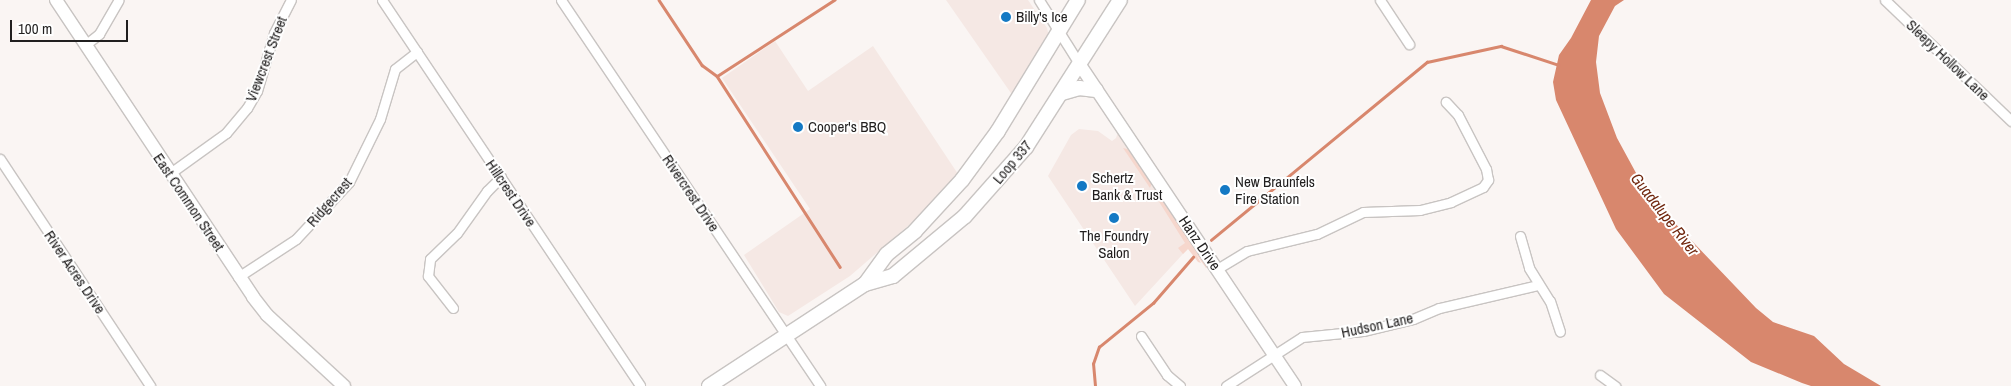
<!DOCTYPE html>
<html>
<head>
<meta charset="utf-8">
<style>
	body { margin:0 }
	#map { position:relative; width:2011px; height:386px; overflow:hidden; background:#faf5f3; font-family:"Archivo Narrow",sans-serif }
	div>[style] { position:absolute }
	.built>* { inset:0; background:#f5e8e4 }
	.green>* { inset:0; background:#f6d7cd }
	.water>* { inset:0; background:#d8876d }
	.stream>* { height:2.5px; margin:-1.25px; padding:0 1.25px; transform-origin:1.25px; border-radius:1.25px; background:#d8876d }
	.roads { filter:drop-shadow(1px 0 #c8c4c2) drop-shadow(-1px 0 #c8c4c2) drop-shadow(0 1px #c8c4c2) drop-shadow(0 -1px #c8c4c2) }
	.street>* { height:9px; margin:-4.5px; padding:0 4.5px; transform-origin:4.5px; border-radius:4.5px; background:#fff }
	.secondary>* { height:12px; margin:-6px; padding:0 6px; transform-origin:6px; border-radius:6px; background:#fff }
	.primary>* { height:14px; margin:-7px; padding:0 7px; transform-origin:7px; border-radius:7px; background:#fff }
	.dots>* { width:14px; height:14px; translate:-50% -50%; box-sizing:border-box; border:2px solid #fff; border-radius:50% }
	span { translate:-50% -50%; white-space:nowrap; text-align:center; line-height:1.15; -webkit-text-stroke:4px #fff; paint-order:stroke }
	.poi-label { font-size:15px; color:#211f1f }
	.left { translate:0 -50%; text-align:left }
	.street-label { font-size:15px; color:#211f1f }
	.water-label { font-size:16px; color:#71280f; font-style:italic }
	.scale { position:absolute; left:10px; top:20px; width:118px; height:22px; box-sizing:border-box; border:2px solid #211f1f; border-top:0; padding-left:6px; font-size:15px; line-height:18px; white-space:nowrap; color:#211f1f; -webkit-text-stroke:4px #fff; paint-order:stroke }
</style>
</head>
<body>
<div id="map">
	<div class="built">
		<div style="clip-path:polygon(946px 0,1028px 0,1047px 28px,1049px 37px,1013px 96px)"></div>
		<div style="clip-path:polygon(775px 41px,808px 91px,873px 46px,958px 174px,916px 219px,850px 276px,788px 316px,779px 312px,744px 255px,810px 209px,722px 78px)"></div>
		<div style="clip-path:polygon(1079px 129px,1098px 131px,1112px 141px,1116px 138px,1118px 132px,1194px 242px,1135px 306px,1048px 176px,1071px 135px)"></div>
	</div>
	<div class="green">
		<div style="clip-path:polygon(1123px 148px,1131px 150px,1152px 183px,1150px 188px)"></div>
		<div style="clip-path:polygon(1156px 197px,1162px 197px,1209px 265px,1206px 268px,1196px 254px,1201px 263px,1198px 262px,1188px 249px,1183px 254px,1178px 248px,1185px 243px)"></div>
	</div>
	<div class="water">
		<div style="clip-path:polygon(1591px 0,1624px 0,1615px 6px,1599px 36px,1596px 62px,1600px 93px,1617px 138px,1648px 195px,1756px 308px,1773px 322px,1814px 336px,1844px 364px,1881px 386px,1811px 386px,1802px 383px,1751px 362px,1664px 294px,1616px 229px,1556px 100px,1553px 82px,1559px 55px,1571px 38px)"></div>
	</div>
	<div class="stream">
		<div style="left:659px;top:0;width:78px;rotate:56.5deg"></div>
		<div style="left:702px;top:65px;width:19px;rotate:36deg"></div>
		<div style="left:717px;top:76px;width:140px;rotate:-33deg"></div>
		<div style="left:717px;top:76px;width:227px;rotate:57.2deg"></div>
		<div style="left:1211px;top:240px;width:280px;rotate:-39.5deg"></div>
		<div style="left:1427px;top:62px;width:76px;rotate:-12.2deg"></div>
		<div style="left:1501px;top:46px;width:61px;rotate:18.1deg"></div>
		<div style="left:1095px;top:386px;width:22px;rotate:-95deg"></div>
		<div style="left:1093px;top:364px;width:18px;rotate:-71deg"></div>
		<div style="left:1099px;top:347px;width:70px;rotate:-39.2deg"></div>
		<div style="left:1153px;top:303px;width:61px;rotate:-49deg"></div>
	</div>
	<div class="roads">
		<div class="street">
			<div style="left:382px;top:0;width:464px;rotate:56.2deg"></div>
			<div style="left:561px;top:0;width:465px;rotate:56.1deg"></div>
			<div style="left:1039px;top:0;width:77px;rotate:57.8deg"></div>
			<div style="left:1380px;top:0;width:53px;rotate:56.6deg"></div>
			<div style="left:1885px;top:0;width:175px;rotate:43.8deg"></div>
			<div style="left:85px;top:45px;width:18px;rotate:-38deg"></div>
			<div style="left:99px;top:34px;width:39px;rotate:-60deg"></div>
			<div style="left:0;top:159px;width:272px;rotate:56.5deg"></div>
			<div style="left:169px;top:174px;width:70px;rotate:-35.7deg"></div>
			<div style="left:226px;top:133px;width:33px;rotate:-50deg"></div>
			<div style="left:247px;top:108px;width:20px;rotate:-60deg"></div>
			<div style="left:257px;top:91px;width:60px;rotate:-73.7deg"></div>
			<div style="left:274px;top:33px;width:37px;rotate:-63deg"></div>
			<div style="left:1520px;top:236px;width:33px;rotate:74deg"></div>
			<div style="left:1529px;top:268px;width:39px;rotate:58deg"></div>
			<div style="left:1550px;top:301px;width:32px;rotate:72deg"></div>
			<div style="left:1217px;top:269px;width:35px;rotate:-31deg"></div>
			<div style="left:1247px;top:251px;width:72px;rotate:-13.7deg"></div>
			<div style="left:1317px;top:234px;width:51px;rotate:-25.6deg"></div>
			<div style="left:1363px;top:212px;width:57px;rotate:-2deg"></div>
			<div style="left:1420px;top:210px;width:32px;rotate:-14deg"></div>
			<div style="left:1451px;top:202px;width:35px;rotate:-25deg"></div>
			<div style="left:1483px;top:187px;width:9px;rotate:-54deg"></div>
			<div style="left:1488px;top:180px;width:11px;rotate:-100deg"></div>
			<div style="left:1486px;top:169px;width:61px;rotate:-117.4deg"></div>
			<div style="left:1458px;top:115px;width:18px;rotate:-133deg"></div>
			<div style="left:238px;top:277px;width:69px;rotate:-33.2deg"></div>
			<div style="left:296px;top:239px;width:78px;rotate:-47.1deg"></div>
			<div style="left:349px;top:182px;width:70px;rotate:-63.8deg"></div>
			<div style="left:380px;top:119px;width:52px;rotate:-73.3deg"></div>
			<div style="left:395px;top:69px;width:28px;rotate:-38deg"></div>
			<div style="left:453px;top:308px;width:41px;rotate:-128deg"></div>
			<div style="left:428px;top:276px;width:17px;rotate:-83deg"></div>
			<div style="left:430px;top:259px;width:37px;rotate:-44deg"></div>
			<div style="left:457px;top:233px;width:52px;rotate:-54.5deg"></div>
			<div style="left:487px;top:191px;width:20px;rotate:-45deg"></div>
			<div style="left:1141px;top:336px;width:47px;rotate:56.3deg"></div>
			<div style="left:1167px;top:375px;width:17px;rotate:40deg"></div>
			<div style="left:1600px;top:375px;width:19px;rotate:36deg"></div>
			<div style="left:1226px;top:386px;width:90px;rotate:-32.8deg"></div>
			<div style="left:1302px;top:337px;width:61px;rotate:-5.6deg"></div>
			<div style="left:1363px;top:331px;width:51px;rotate:-13.5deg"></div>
			<div style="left:1413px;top:319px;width:28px;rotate:-23deg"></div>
			<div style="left:1439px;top:308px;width:102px;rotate:-13.1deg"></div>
		</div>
		<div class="secondary">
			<div style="left:56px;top:0;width:356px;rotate:56.4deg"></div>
			<div style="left:253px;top:297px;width:23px;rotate:52deg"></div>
			<div style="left:267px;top:315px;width:105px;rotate:42.7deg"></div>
			<div style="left:1080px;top:65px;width:386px;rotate:56.2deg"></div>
		</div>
		<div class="primary">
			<div style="left:1062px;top:93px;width:18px;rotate:-16deg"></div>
			<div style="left:1079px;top:88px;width:17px;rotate:7deg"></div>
			<div style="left:865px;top:284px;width:29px;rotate:-16deg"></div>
			<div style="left:893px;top:276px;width:94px;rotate:-39.8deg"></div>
			<div style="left:965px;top:216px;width:92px;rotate:-48.5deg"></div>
			<div style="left:1026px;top:147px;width:174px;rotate:-57.4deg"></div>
			<div style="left:709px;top:386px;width:186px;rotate:-33.2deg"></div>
			<div style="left:865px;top:284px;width:37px;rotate:-54deg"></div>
			<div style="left:887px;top:254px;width:36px;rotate:-39deg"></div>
			<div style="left:915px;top:231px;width:69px;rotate:-47.3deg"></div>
			<div style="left:962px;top:180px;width:61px;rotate:-53.7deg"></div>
			<div style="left:998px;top:131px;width:153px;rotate:-58.6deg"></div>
		</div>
	</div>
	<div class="dots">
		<div style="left:1006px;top:17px;background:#1479c4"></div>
		<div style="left:798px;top:127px;background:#1479c4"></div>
		<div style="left:1082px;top:186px;background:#1479c4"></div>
		<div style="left:1225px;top:190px;background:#1479c4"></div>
		<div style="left:1114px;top:218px;background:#1479c4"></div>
	</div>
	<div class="poi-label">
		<span class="left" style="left:1016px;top:17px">Billy's Ice</span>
		<span class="left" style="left:808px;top:127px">Cooper's BBQ</span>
		<span class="left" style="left:1092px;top:186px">Schertz<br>Bank &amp; Trust</span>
		<span class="left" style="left:1235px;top:190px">New Braunfels<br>Fire Station</span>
		<span style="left:1114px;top:244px">The Foundry<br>Salon</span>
	</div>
	<div class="street-label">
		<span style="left:266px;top:59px;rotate:-69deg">Viewcrest Street</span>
		<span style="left:1948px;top:60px;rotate:44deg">Sleepy Hollow Lane</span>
		<span style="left:1012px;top:162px;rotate:-50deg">Loop 337</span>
		<span style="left:511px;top:193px;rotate:56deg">Hillcrest Drive</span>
		<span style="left:691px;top:193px;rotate:56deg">Rivercrest Drive</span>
		<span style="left:189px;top:202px;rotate:56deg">East Common Street</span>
		<span style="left:329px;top:202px;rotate:-49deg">Ridgecrest</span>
		<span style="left:1200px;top:243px;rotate:56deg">Hanz Drive</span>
		<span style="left:75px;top:272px;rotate:56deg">River Acres Drive</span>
		<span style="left:1377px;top:325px;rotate:-12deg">Hudson Lane</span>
	</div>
	<div class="water-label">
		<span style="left:1665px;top:214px;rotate:52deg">Guadalupe River</span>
	</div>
	<div class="scale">100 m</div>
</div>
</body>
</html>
